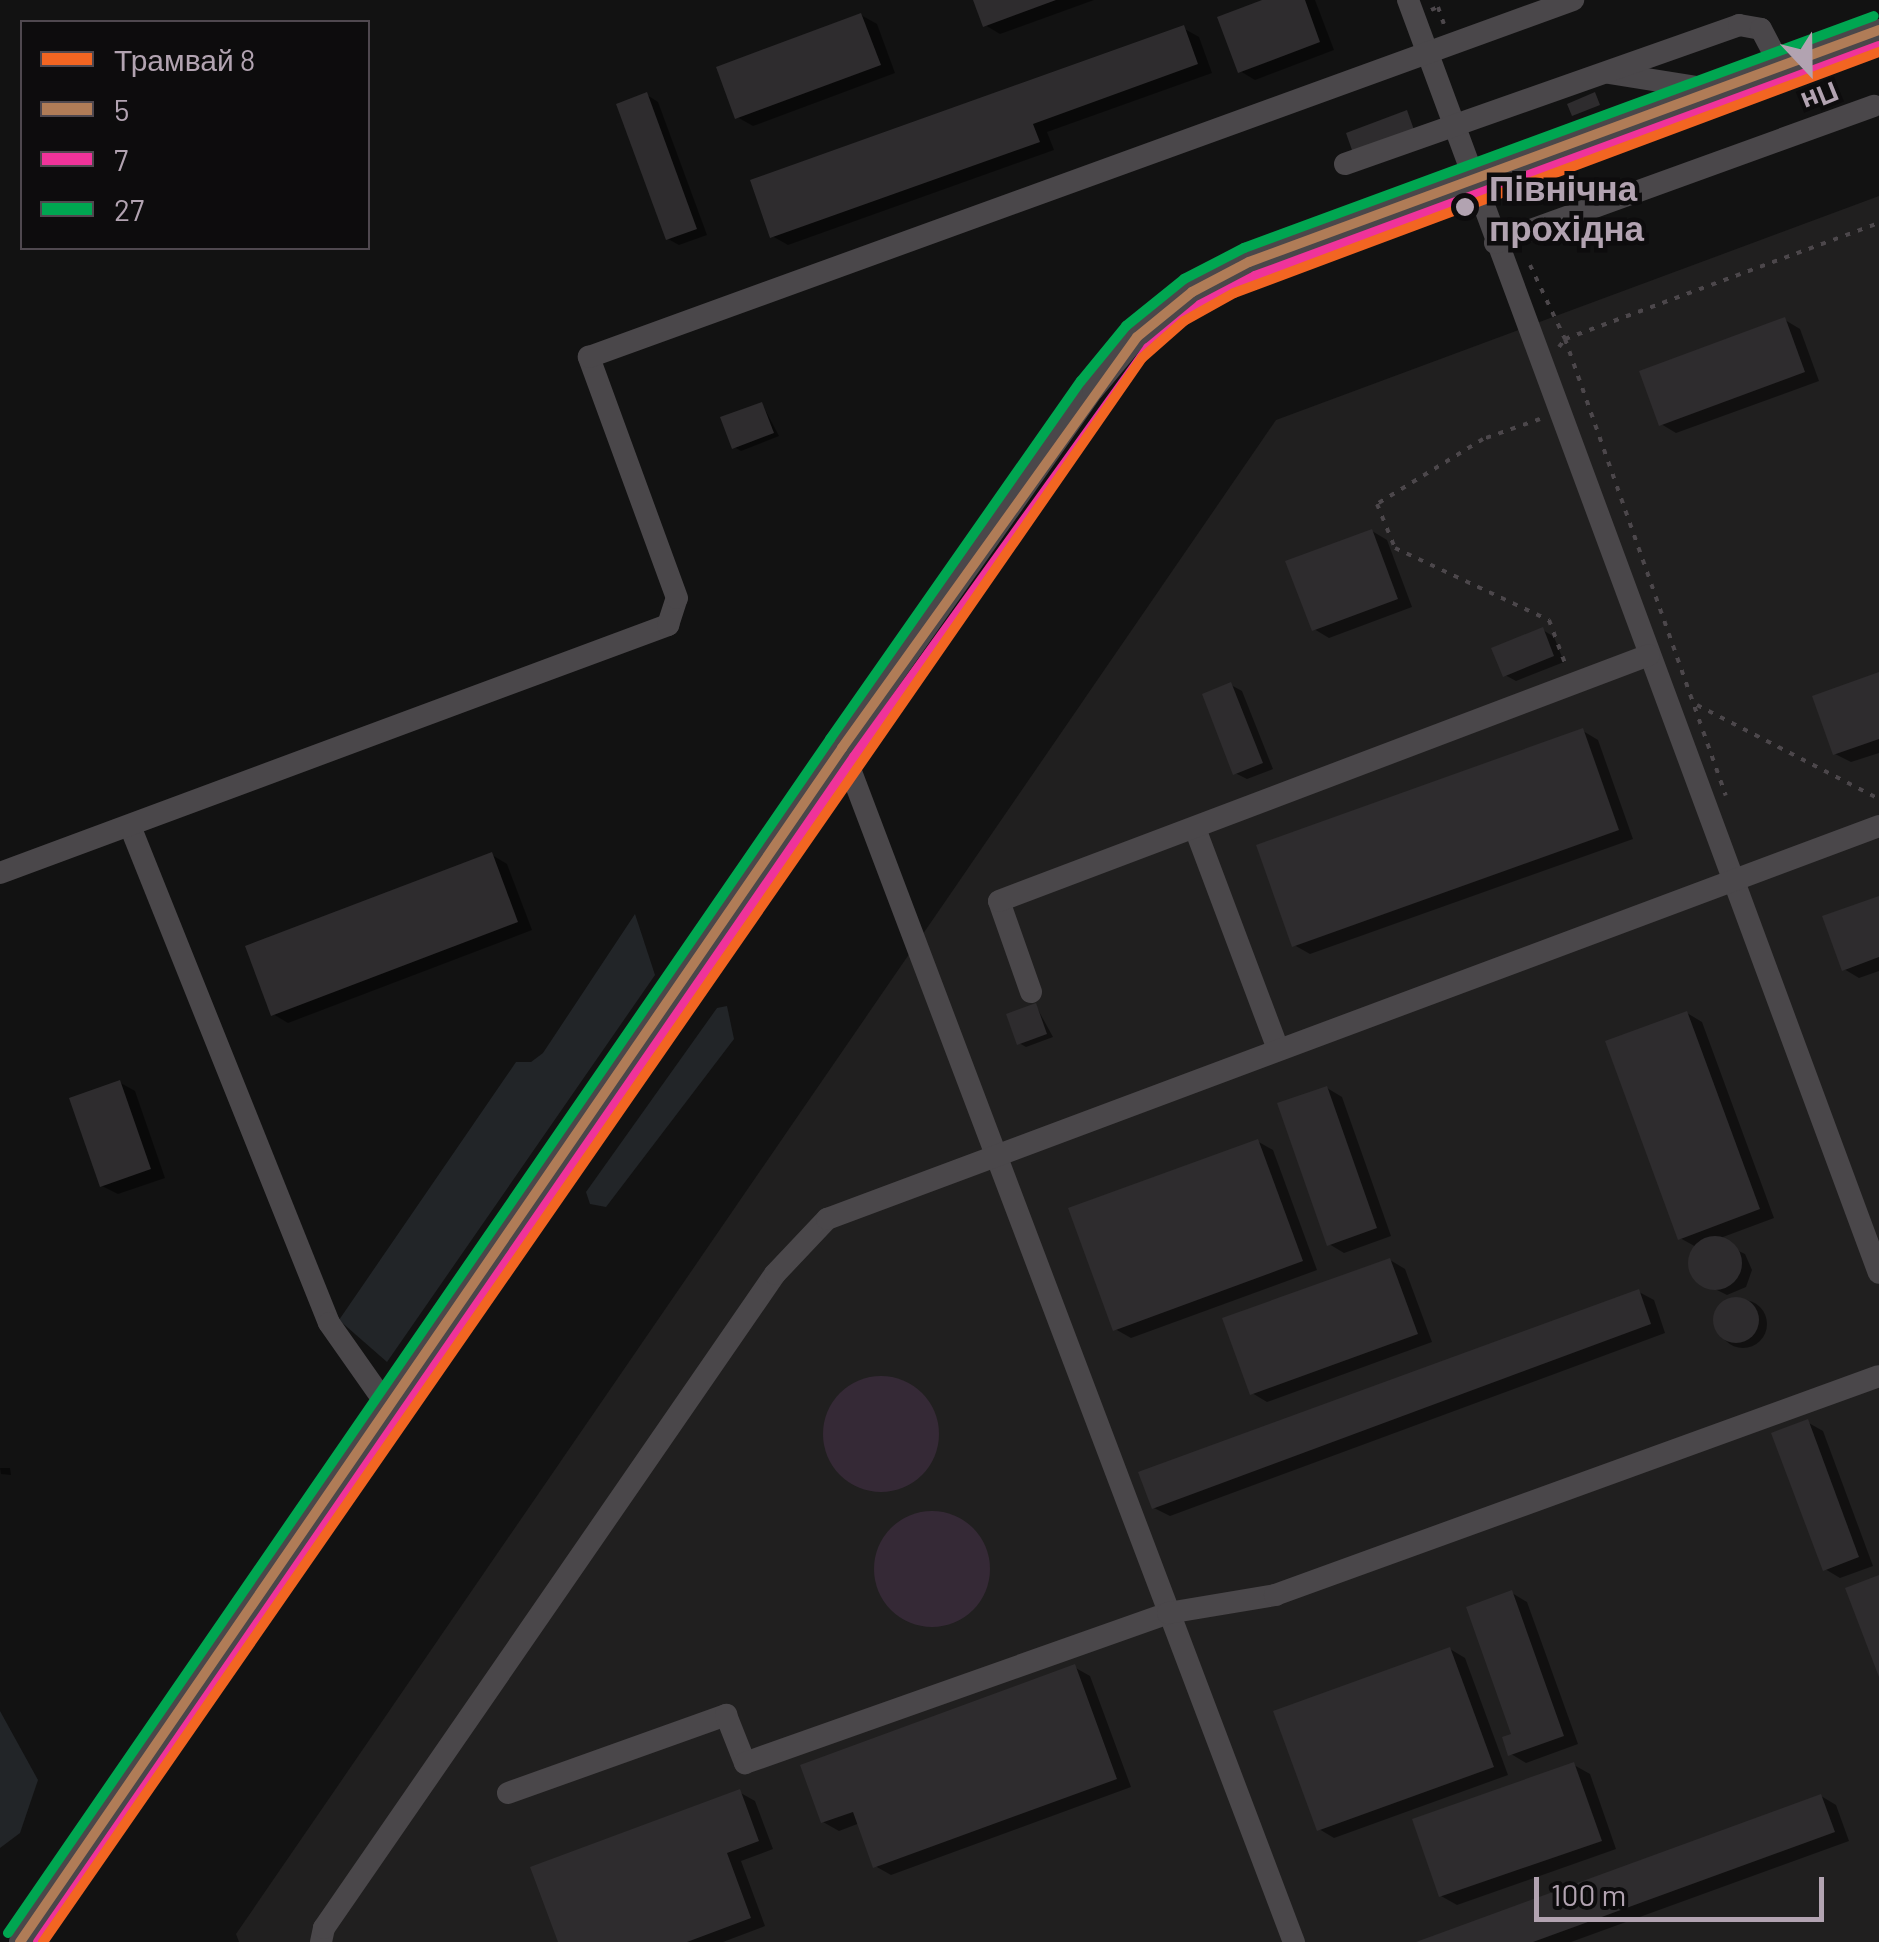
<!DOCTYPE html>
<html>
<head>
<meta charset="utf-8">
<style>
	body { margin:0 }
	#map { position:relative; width:1879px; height:1942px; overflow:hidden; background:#121212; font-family:Barlow,sans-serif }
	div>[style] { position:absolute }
	.built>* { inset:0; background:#201f1f }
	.green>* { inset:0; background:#222528 }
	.water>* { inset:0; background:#352936 }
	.round { border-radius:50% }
	.shadow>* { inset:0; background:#0007 }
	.building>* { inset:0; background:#2e2c2e }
	.path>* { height:4px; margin-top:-2px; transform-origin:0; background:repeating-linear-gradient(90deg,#4c474b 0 5px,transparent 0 13px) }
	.minor>* { height:22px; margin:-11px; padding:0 11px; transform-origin:11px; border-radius:11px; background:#4a474a }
	.bus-1>* { height:10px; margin:-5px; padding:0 5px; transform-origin:5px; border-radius:5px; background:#b07c57 }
	.bus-2>* { height:10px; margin:-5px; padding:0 5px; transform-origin:5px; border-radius:5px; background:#ef339a }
	.bus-3>* { height:10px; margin:-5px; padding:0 5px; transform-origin:5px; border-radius:5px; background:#00a651 }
	.tram-1>* { height:10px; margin:-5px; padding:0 5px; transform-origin:5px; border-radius:5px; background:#f26522 }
	.dots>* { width:28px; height:28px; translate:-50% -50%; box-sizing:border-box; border:5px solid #0d0c0d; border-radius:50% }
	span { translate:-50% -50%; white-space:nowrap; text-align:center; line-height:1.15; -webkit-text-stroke:9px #0d0c0d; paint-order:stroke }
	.stop-label { font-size:35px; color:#b2a3b1; font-weight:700 }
	.left { translate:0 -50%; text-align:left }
	.legend { position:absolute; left:20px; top:20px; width:350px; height:230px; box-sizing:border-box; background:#0d0c0d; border:2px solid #4f484f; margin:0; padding:12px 18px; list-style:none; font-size:30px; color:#b2a3b1 }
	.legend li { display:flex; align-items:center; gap:20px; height:50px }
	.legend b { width:50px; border:2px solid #4f484f }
	.north { position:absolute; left:1759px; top:20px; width:100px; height:100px; -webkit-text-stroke:8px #0d0c0d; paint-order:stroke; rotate:158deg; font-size:28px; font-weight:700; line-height:40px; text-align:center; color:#b2a3b1 }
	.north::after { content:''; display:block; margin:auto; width:35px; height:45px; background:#b2a3b1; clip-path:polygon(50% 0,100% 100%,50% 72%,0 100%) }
	.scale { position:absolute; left:1534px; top:1877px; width:290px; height:45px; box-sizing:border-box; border:5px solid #b2a3b1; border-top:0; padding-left:12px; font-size:30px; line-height:35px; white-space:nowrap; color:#b2a3b1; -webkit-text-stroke:8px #0d0c0d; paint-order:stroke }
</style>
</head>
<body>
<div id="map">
	<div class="built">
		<div style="clip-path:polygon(1879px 196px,1879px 1942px,239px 1942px,236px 1934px,1276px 420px)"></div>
	</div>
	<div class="green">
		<div style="clip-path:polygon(635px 914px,655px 975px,387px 1362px,339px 1320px,516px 1062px,531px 1062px,543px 1053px)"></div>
		<div style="clip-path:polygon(727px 1006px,734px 1039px,606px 1207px,590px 1204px,586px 1192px,717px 1008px)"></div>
		<div style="clip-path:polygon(0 1711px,38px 1780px,20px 1833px,0 1848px)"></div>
	</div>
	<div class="water">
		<div class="round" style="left:823px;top:1376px;width:116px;height:116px"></div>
		<div class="round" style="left:874px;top:1511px;width:116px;height:116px"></div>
	</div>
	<div class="shadow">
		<div style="clip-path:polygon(975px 0,1094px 0,1000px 34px,985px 25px)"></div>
		<div style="clip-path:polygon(1269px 0,1315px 0,1334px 50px,1255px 80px,1240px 71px)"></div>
		<div style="clip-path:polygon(861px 15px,877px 24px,895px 73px,753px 126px,737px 117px)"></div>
		<div style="clip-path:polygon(1183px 28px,1199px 37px,1212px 73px,1047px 132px,1054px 150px,788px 245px,772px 236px)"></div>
		<div style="clip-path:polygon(647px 95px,658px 102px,707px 235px,679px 245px,668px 239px)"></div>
		<div style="clip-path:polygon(1785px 320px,1800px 329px,1819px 381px,1676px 433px,1661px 424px)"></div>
		<div style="clip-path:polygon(762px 404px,779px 436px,741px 451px,734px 447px)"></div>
		<div style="clip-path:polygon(1372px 531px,1387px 540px,1412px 607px,1329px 638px,1314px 629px)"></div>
		<div style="clip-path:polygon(1543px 630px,1554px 637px,1564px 662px,1516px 681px,1505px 675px)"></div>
		<div style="clip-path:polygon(1879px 675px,1879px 753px,1851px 762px,1835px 754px)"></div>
		<div style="clip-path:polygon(1231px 685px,1242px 691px,1273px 769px,1247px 779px,1235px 773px)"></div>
		<div style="clip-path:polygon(1583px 731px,1598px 740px,1633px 839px,1310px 954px,1294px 945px)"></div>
		<div style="clip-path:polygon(492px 855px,507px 864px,532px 930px,288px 1023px,273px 1014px)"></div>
		<div style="clip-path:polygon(1879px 898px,1879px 971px,1859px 978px,1844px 969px)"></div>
		<div style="clip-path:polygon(1036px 1006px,1053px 1037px,1026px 1047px,1019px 1043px)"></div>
		<div style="clip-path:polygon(1687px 1013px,1702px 1022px,1774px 1218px,1715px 1240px,1745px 1254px,1752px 1270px,1746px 1287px,1727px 1295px,1697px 1280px,1691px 1259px,1698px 1248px,1680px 1238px)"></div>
		<div style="clip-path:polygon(119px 1082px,135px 1091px,165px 1178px,118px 1194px,102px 1186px)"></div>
		<div style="clip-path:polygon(1327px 1088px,1342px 1097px,1391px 1236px,1344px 1253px,1329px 1244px)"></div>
		<div style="clip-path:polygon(1257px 1141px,1273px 1150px,1317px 1270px,1131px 1338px,1115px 1329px)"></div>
		<div style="clip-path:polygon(1390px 1260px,1405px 1269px,1432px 1342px,1267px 1402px,1252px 1393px)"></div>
		<div style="clip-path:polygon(1639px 1292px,1654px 1300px,1665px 1333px,1170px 1516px,1154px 1508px)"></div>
		<div class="round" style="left:1719px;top:1300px;width:48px;height:48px"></div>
		<div style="clip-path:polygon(1807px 1422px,1823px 1431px,1873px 1566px,1840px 1578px,1825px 1569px)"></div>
		<div style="clip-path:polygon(0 1468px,10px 1468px,11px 1475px,1px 1474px)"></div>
		<div style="clip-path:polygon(1512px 1593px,1527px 1602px,1578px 1744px,1526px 1763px,1511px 1754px)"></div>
		<div style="clip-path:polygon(1450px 1649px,1465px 1658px,1508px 1775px,1334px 1838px,1319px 1829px)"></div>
		<div style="clip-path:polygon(1074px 1667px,1090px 1676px,1131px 1787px,891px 1875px,875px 1866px,860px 1823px,839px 1831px,823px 1822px)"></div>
		<div style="clip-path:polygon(1574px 1765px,1590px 1774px,1616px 1849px,1457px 1905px,1441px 1896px)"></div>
		<div style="clip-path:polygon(739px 1792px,755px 1801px,773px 1849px,741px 1861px,765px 1926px,723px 1942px,561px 1942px)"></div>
		<div style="clip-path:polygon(1821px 1796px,1836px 1805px,1849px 1841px,1571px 1942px,1422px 1942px)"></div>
	</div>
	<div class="building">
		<div style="clip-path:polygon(973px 0,1056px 0,983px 27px)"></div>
		<div style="clip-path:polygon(1262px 0,1305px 0,1320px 42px,1238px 73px,1217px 17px)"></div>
		<div style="clip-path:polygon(861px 13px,881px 65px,735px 119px,716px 67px)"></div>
		<div style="clip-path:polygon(1184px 25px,1198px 64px,1033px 124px,1040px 142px,770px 238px,750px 180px)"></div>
		<div style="clip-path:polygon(647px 92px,697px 229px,666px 240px,616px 104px)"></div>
		<div style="clip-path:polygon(1595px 92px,1600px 105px,1572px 116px,1567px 104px)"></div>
		<div style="clip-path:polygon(1407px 110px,1414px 130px,1353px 153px,1346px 133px)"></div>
		<div style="clip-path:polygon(1785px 317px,1805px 372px,1659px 426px,1639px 371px)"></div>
		<div style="clip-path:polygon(762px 402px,774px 433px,732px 449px,720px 417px)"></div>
		<div style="clip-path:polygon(1372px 529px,1398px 599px,1312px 631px,1285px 561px)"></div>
		<div style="clip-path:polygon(1543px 627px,1554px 656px,1503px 677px,1491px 648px)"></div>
		<div style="clip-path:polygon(1879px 672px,1879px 739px,1833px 755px,1812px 696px)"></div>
		<div style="clip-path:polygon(1231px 682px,1263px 763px,1233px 775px,1202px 694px)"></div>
		<div style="clip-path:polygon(1583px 728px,1619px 830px,1292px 947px,1256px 845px)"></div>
		<div style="clip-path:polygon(492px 852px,518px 922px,271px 1016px,245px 946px)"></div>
		<div style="clip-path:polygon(1879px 896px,1879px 957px,1842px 971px,1822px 916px)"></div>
		<div style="clip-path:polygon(1036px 1003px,1047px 1034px,1017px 1045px,1006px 1014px)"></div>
		<div style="clip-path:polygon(1687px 1011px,1760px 1209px,1678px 1240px,1605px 1041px)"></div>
		<div style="clip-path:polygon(120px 1080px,151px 1169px,100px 1187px,69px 1098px)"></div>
		<div style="clip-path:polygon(1327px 1086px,1377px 1228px,1327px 1246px,1277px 1103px)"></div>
		<div style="clip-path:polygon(1258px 1139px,1303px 1261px,1113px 1331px,1068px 1208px)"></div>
		<div class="round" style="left:1688px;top:1236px;width:54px;height:54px"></div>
		<div style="clip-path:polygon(1390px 1258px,1418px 1334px,1250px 1395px,1222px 1318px)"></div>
		<div style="clip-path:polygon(1639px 1289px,1651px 1324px,1152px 1509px,1138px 1472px)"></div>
		<div class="round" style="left:1713px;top:1297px;width:46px;height:46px"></div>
		<div style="clip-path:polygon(1808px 1419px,1859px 1557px,1823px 1571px,1771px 1433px)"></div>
		<div style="clip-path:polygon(1879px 1575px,1879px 1677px,1845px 1588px)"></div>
		<div style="clip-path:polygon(1512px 1590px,1564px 1736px,1508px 1756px,1502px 1737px,1511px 1734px,1466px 1607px)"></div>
		<div style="clip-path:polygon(1450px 1647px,1494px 1767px,1317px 1831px,1273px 1711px)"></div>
		<div style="clip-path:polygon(1075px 1664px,1117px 1779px,873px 1868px,853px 1812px,821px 1823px,800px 1765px)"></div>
		<div style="clip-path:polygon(1574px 1762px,1602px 1841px,1439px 1897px,1412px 1819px)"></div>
		<div style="clip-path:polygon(740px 1789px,759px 1841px,727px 1853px,751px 1918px,687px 1942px,558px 1942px,530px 1867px)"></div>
		<div style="clip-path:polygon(1821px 1794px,1835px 1832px,1533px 1942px,1416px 1942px)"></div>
	</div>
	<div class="path">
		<div style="left:1431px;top:10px;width:8px;rotate:-23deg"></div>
		<div style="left:1438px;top:7px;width:18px;rotate:71deg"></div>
		<div style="left:1530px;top:265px;width:82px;rotate:64.7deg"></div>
		<div style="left:1565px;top:339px;width:484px;rotate:70.6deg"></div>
		<div style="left:1559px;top:347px;width:10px;rotate:-53deg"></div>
		<div style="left:1565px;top:339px;width:335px;rotate:-20.3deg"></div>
		<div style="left:1540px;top:419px;width:60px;rotate:160.7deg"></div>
		<div style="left:1483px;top:439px;width:124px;rotate:148.5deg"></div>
		<div style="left:1377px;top:504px;width:48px;rotate:67.8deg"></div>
		<div style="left:1395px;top:548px;width:170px;rotate:25.1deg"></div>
		<div style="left:1549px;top:620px;width:49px;rotate:69.7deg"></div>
		<div style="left:1697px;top:705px;width:205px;rotate:27.3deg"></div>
	</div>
	<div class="minor">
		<div style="left:1408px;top:0;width:1357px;rotate:69.7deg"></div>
		<div style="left:1609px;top:73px;width:107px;rotate:9.1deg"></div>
		<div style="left:1345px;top:164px;width:418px;rotate:-19.4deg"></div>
		<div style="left:1739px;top:25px;width:22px;rotate:10deg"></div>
		<div style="left:1761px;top:29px;width:43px;rotate:62.2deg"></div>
		<div style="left:1495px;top:243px;width:403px;rotate:-19.9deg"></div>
		<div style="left:842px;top:748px;width:1277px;rotate:69.27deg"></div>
		<div style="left:130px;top:826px;width:535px;rotate:68.18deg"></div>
		<div style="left:329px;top:1323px;width:99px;rotate:54.9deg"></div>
		<div style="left:1196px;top:831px;width:231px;rotate:69.4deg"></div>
		<div style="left:0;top:873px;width:713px;rotate:-20.37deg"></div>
		<div style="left:668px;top:625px;width:28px;rotate:-72deg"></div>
		<div style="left:677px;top:598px;width:257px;rotate:-110.1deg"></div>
		<div style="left:589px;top:357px;width:1047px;rotate:-19.94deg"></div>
		<div style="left:1031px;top:992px;width:96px;rotate:-109.4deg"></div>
		<div style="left:999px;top:901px;width:695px;rotate:-20.73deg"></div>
		<div style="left:508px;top:1793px;width:232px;rotate:-19.7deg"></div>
		<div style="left:726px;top:1715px;width:52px;rotate:68.4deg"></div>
		<div style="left:745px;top:1763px;width:449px;rotate:-19.5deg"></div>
		<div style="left:1168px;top:1613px;width:109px;rotate:-9.5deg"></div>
		<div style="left:1275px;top:1595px;width:642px;rotate:-19.93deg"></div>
		<div style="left:20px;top:1942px;width:1450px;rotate:-55.45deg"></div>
		<div style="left:842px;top:748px;width:437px;rotate:-55deg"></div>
		<div style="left:1093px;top:390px;width:69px;rotate:-50.3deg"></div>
		<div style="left:1137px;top:337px;width:71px;rotate:-39.3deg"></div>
		<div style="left:1192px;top:292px;width:64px;rotate:-27.8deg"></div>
		<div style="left:1249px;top:262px;width:671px;rotate:-20.22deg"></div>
		<div style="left:321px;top:1942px;width:14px;rotate:-78deg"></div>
		<div style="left:324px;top:1928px;width:794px;rotate:-55.41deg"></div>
		<div style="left:775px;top:1274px;width:76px;rotate:-46.6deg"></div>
		<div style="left:827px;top:1219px;width:1123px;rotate:-20.48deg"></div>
	</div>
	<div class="bus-1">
		<div style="left:20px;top:1942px;width:1450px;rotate:-55.45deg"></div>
		<div style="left:842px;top:748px;width:506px;rotate:-54.33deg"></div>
		<div style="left:1137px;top:337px;width:71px;rotate:-39.3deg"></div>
		<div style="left:1192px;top:292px;width:64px;rotate:-27.8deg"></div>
		<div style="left:1249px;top:262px;width:671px;rotate:-20.22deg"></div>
	</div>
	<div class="bus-2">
		<div style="left:38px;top:1942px;width:1439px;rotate:-55.45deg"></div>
		<div style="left:854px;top:757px;width:504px;rotate:-54.29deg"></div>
		<div style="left:1148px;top:348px;width:67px;rotate:-39.6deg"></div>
		<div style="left:1200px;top:305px;width:62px;rotate:-27.8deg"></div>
		<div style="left:1255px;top:276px;width:665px;rotate:-20.23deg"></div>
	</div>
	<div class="bus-3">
		<div style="left:8px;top:1933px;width:1450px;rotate:-55.45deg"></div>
		<div style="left:830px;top:739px;width:437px;rotate:-55deg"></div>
		<div style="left:1081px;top:381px;width:71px;rotate:-50.7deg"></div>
		<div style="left:1126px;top:326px;width:75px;rotate:-39deg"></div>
		<div style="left:1184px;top:279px;width:68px;rotate:-27.3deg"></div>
		<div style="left:1244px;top:248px;width:671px;rotate:-20.22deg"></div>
	</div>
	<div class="tram-1">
		<div style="left:43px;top:1942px;width:1928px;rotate:-55.25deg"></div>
		<div style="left:1142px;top:358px;width:56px;rotate:-41.4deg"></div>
		<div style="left:1184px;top:321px;width:57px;rotate:-29.2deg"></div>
		<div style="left:1234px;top:293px;width:689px;rotate:-20.49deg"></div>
	</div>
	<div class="dots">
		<div style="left:1465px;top:207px;background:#b2a3b1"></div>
	</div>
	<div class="stop-label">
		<span class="left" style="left:1489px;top:207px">Північна<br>прохідна</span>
	</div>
	<ul class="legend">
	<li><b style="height:12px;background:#f26522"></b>Трамвай 8</li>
	<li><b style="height:12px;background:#b07c57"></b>5</li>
	<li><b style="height:12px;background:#ef339a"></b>7</li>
	<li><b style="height:12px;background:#00a651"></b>27</li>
	</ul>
	<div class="north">Пн</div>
	<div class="scale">100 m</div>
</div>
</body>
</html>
